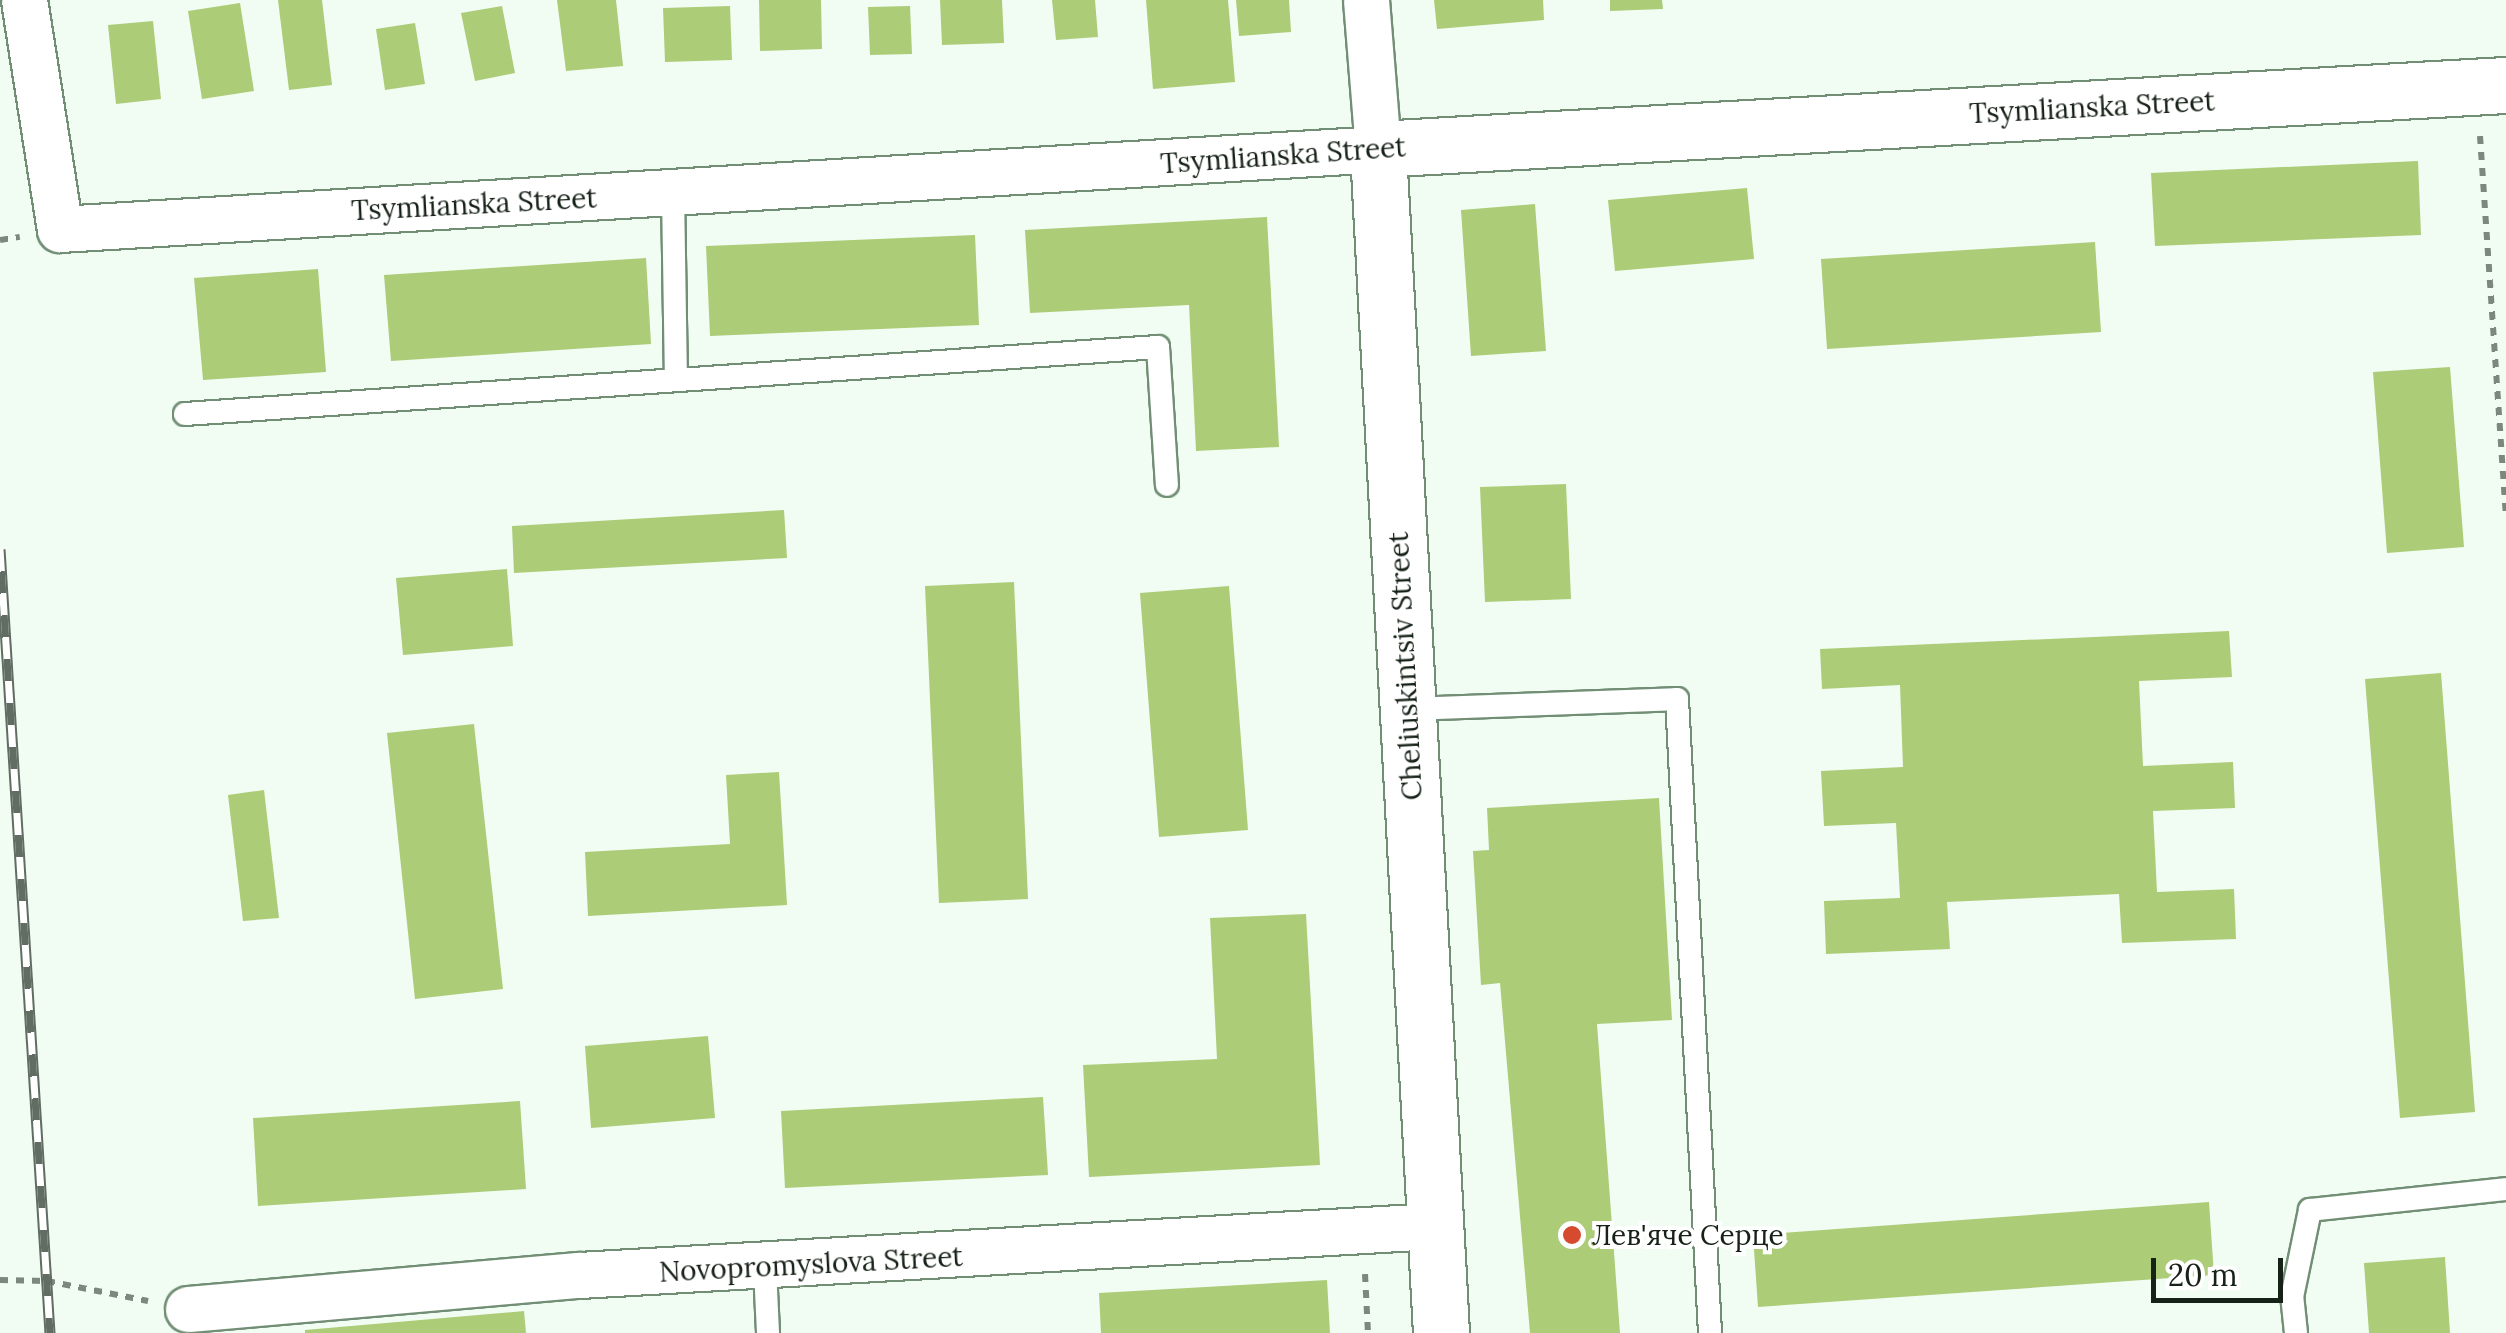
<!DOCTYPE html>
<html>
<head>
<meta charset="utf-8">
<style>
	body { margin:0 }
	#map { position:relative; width:2506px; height:1333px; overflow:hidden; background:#f1fdf3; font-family:Lora,serif }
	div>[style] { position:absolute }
	.building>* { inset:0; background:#accc77 }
	.path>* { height:6px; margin-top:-3px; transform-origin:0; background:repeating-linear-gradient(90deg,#7c877d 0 8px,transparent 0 16px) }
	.roads { filter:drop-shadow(2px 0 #728f76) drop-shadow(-2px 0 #728f76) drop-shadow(0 2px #728f76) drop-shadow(0 -2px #728f76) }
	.lane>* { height:22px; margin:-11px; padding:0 11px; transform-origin:11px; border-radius:11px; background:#fff }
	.street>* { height:45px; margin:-22.5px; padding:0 22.5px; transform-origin:22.5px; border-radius:22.5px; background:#fff }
	.secondary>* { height:55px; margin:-27.5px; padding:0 27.5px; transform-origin:27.5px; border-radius:27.5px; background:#fff }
	.rail>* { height:11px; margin-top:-5.5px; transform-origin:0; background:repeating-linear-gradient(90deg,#fff 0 22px,#616c62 0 44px); box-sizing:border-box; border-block:2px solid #616c62 }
	.dots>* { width:28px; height:28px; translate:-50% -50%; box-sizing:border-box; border:5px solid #fff; border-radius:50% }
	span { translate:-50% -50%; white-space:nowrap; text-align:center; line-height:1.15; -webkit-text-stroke:8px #fff; paint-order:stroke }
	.street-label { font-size:28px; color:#162117 }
	.poi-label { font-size:28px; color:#162117 }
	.left { translate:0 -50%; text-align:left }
	.scale { position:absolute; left:2151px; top:1258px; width:132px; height:45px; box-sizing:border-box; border:5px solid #162117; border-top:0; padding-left:12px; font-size:30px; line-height:35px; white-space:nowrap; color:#162117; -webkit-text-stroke:8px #fff; paint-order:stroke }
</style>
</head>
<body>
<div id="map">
	<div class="building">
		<div style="clip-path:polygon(278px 0,322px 0,332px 85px,289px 90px)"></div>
		<div style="clip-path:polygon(557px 0,616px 0,623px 66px,566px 71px)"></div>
		<div style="clip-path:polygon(759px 0,821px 0,822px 49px,760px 51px)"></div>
		<div style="clip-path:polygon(940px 0,1002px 0,1004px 43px,942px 45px)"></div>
		<div style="clip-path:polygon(1052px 0,1095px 0,1098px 37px,1056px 40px)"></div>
		<div style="clip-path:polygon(1146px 0,1228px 0,1235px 82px,1153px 89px)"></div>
		<div style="clip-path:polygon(1236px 0,1289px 0,1291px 32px,1239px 36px)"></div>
		<div style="clip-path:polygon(1434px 0,1543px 0,1544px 20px,1437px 29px)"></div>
		<div style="clip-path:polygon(1610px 0,1662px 0,1663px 9px,1610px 11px)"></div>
		<div style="clip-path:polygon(240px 3px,254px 91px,202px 99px,188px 11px)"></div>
		<div style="clip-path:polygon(502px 6px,515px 73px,475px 81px,461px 13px)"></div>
		<div style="clip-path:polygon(730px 6px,732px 60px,665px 62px,663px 8px)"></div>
		<div style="clip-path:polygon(910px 6px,912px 54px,870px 55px,868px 7px)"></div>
		<div style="clip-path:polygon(153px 21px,161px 99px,116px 104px,108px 25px)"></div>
		<div style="clip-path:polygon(415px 23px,425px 84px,385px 90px,376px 29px)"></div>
		<div style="clip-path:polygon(2418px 161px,2421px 235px,2155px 246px,2151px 173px)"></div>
		<div style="clip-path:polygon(1747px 188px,1754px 259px,1615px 271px,1608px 200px)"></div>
		<div style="clip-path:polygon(1535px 204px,1546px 351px,1471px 356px,1461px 210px)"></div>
		<div style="clip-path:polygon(1267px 217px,1279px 447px,1196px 451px,1189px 305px,1030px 313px,1025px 230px)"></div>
		<div style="clip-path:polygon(975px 235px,979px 325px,710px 336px,706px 246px)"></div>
		<div style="clip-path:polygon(2095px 242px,2101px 332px,1827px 349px,1821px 259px)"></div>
		<div style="clip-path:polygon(646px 258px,651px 344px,391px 361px,384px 275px)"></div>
		<div style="clip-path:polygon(318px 269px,326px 372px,203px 380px,194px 278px)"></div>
		<div style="clip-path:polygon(2450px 367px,2464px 547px,2387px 553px,2373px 372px)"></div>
		<div style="clip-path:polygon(1566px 484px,1571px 599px,1485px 602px,1480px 487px)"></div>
		<div style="clip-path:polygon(784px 510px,787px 558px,514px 573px,512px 526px)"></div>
		<div style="clip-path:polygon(507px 569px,513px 646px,403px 655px,396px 578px)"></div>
		<div style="clip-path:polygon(1014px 582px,1028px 899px,939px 903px,925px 586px)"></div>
		<div style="clip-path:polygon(1229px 586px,1248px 830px,1159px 837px,1140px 593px)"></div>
		<div style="clip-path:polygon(2229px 631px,2232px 677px,2139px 681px,2143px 766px,2233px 762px,2235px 808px,2153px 811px,2157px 892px,2234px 889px,2236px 939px,2122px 943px,2119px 894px,1947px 902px,1950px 949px,1826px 954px,1824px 901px,1900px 898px,1896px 823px,1824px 826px,1821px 771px,1903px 767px,1900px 685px,1822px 689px,1820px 649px)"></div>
		<div style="clip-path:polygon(2441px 673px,2475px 1112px,2400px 1118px,2365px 679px)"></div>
		<div style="clip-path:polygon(474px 724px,503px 989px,415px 999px,387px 733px)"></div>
		<div style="clip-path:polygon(779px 772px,787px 905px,588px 916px,585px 852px,730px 844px,726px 775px)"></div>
		<div style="clip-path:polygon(264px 790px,279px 918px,243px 921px,228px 795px)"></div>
		<div style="clip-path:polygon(1659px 798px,1672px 1020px,1597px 1024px,1620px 1333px,1530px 1333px,1500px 983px,1481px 985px,1473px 851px,1489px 850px,1487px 808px)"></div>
		<div style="clip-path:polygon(1306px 914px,1320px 1165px,1089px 1177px,1083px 1065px,1217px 1059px,1210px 918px)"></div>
		<div style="clip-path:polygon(708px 1036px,715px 1118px,591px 1128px,585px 1046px)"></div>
		<div style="clip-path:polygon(1043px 1097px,1048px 1175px,785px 1188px,781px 1111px)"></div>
		<div style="clip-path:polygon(520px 1101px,526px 1189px,258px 1206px,253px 1118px)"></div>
		<div style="clip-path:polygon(2209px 1202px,2214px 1275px,1758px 1307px,1753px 1235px)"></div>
		<div style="clip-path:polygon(2445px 1257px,2450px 1333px,2369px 1333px,2364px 1263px)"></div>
		<div style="clip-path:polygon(1327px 1280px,1330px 1333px,1101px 1333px,1099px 1293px)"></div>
		<div style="clip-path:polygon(524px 1311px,526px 1333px,305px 1333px,305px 1330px)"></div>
	</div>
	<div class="path">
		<div style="left:2480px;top:136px;width:380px;rotate:86.1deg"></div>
		<div style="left:0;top:240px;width:20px;rotate:-9deg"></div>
		<div style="left:1365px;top:1274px;width:59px;rotate:87.1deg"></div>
		<div style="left:0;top:1280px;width:47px;rotate:1.2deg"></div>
		<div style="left:47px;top:1281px;width:103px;rotate:11.2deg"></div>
	</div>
	<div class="roads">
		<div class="lane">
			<div style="left:673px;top:192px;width:188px;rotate:89.1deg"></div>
			<div style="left:185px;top:414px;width:975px;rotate:-3.94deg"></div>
			<div style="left:1158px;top:347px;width:138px;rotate:86.3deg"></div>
			<div style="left:1407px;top:709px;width:270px;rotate:-2.1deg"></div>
			<div style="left:1677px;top:699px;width:635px;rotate:87.02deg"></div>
			<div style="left:765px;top:1269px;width:64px;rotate:87.3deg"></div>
			<div style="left:2296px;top:1333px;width:36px;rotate:-96deg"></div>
			<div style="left:2292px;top:1297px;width:89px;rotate:-78.3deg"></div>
			<div style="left:2310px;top:1210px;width:197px;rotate:-6.1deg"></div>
		</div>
		<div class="street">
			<div style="left:24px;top:0;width:232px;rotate:81.1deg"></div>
			<div style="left:60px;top:229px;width:1320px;rotate:-3.47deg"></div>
			<div style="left:1378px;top:149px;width:149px;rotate:-94.6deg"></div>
			<div style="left:188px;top:1309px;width:392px;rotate:-5deg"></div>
			<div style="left:579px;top:1275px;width:857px;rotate:-3.28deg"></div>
		</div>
		<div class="secondary">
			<div style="left:1441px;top:1333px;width:1186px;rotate:-93.05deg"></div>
			<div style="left:1378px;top:149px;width:1130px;rotate:-3.25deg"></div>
		</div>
	</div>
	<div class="rail">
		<div style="left:0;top:549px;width:786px;rotate:86.35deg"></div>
	</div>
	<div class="dots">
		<div style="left:1572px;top:1235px;background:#d64a2f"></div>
	</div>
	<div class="street-label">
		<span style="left:2092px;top:107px;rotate:-3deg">Tsymlianska Street</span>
		<span style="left:1283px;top:155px;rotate:-4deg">Tsymlianska Street</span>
		<span style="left:474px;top:204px;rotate:-3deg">Tsymlianska Street</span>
		<span style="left:1405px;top:666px;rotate:-93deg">Cheliuskintsiv Street</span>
		<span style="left:811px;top:1264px;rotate:-3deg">Novopromyslova Street</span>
	</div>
	<div class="poi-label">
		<span class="left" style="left:1592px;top:1235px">Лев'яче Серце</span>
	</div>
	<div class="scale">20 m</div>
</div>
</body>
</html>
